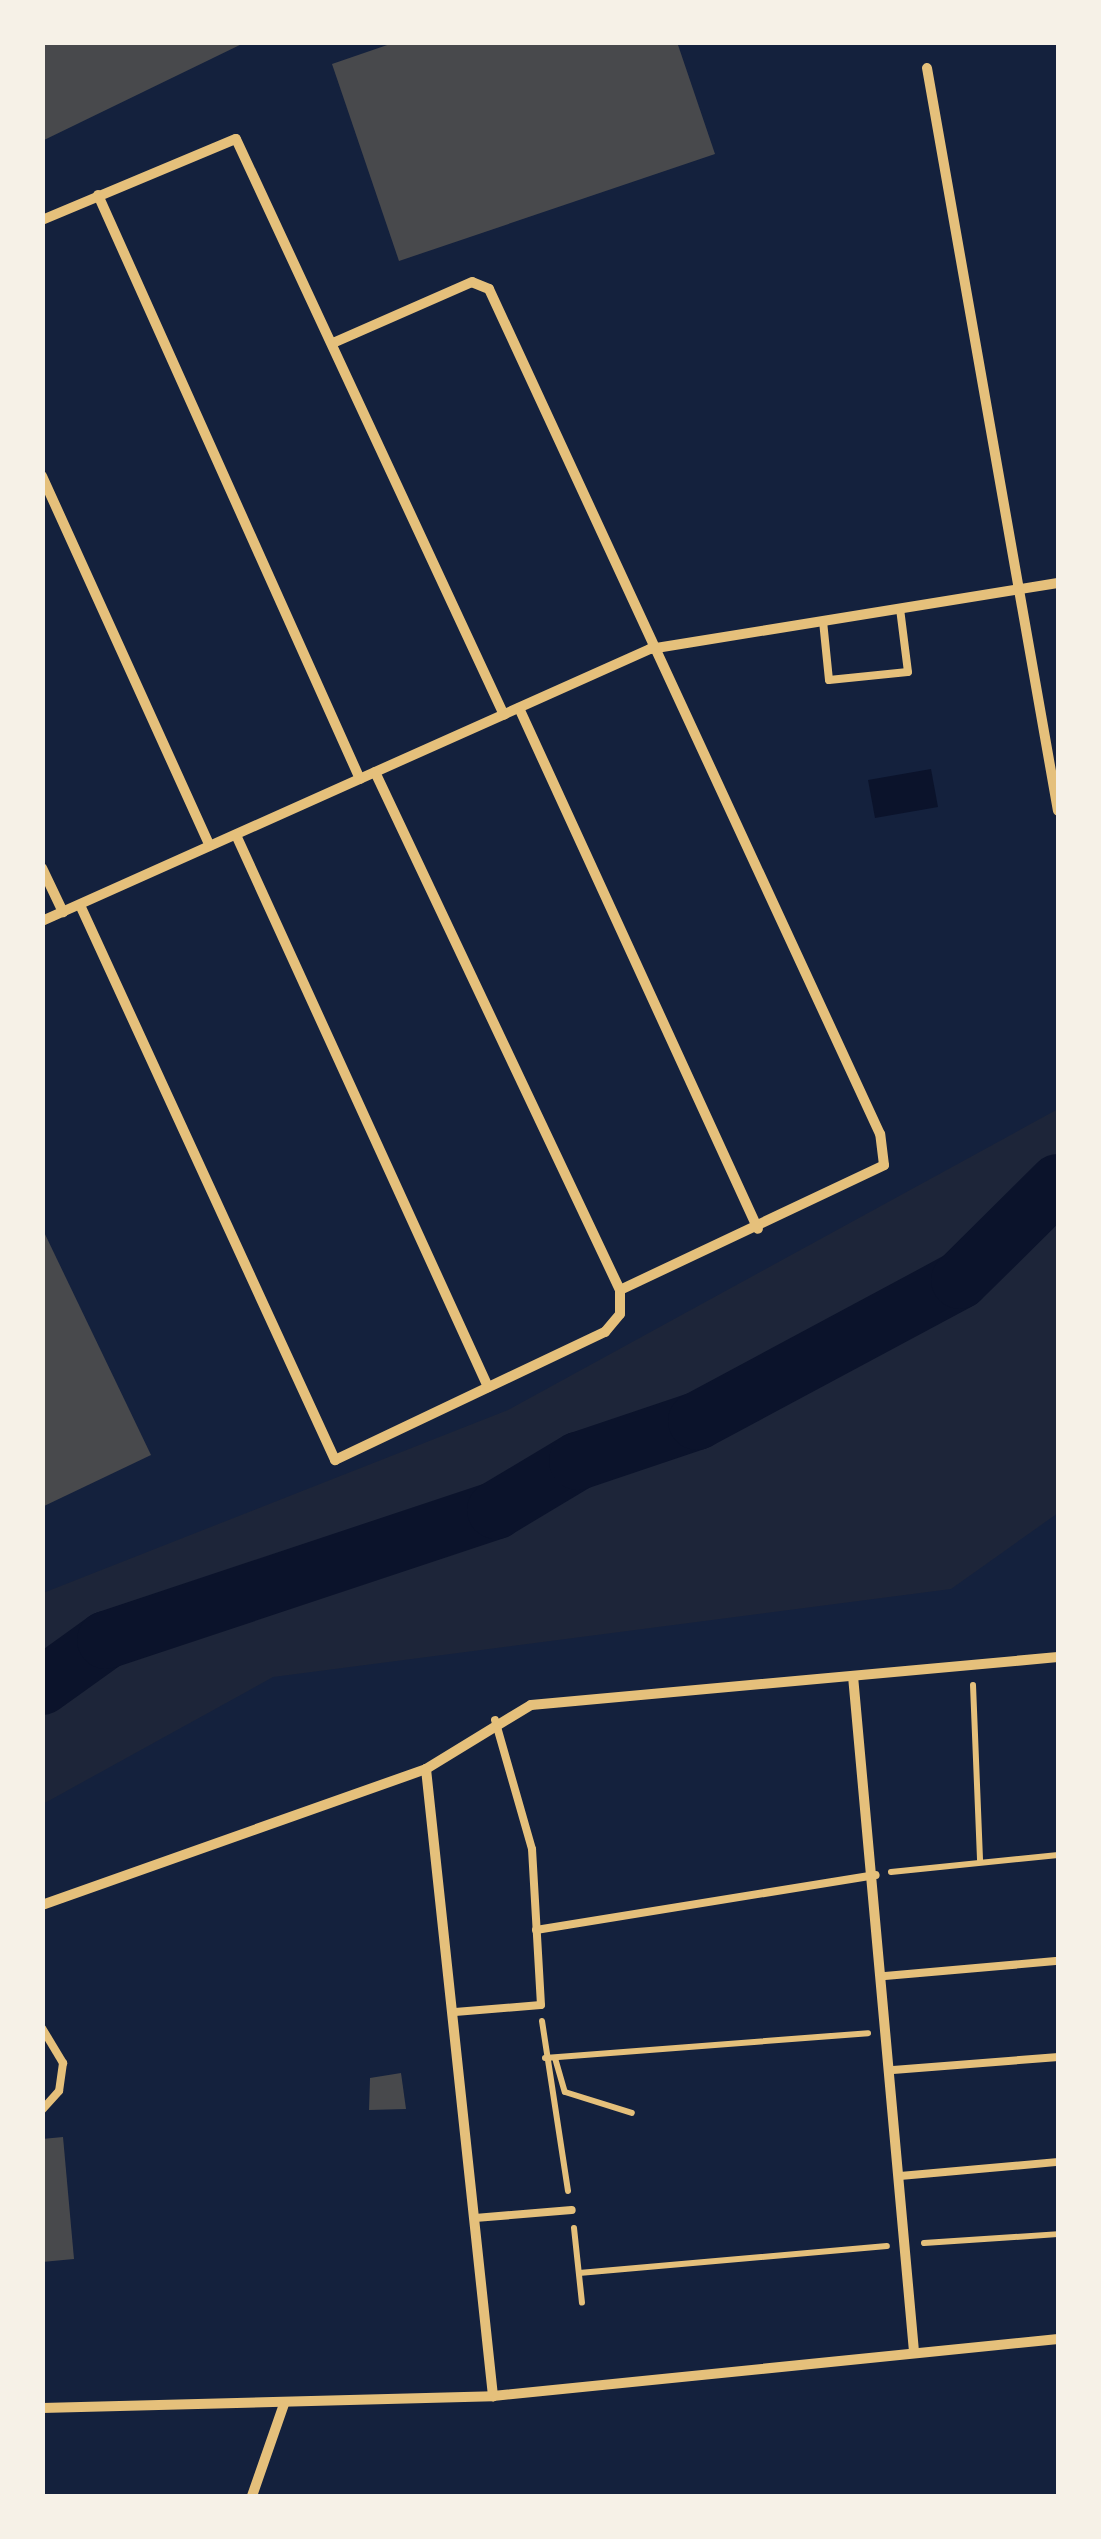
<!DOCTYPE html>
<html>
<head>
<meta charset="utf-8">
<style>
	body { margin:0 }
	#map { position:relative; width:1101px; height:2539px; overflow:hidden; background:#14213d; font-family:"Exo 2",sans-serif }
	div>[style] { position:absolute }
	.green>* { inset:0; background:#1d2539 }
	.water>* { inset:0; background:#0b132b }
	.river>* { height:58px; margin:-29px; padding:0 29px; transform-origin:29px; border-radius:29px; background:#0b132b }
	.building>* { inset:0; background:#48494c }
	.path>* { height:6px; margin:-3px; padding:0 3px; transform-origin:3px; border-radius:3px; background:#e5c07b }
	.service>* { height:8px; margin:-4px; padding:0 4px; transform-origin:4px; border-radius:4px; background:#e5c07b }
	.minor>* { height:10px; margin:-5px; padding:0 5px; transform-origin:5px; border-radius:5px; background:#e5c07b }
	span { translate:-50% -50%; white-space:nowrap; text-align:center; line-height:1.15; -webkit-text-stroke:8px #f6f1e7; paint-order:stroke }
	.frame { position:absolute; inset:0; border:45px solid #f6f1e7; pointer-events:none }
</style>
</head>
<body>
<div id="map">
	<div class="green">
		<div style="clip-path:polygon(1058px 1109px,1058px 1513px,951px 1589px,273px 1677px,43px 1804px,43px 1593px,508px 1410px)"></div>
	</div>
	<div class="water">
		<div style="clip-path:polygon(931px 769px,938px 807px,875px 818px,868px 780px)"></div>
	</div>
	<div class="river">
		<div style="left:42px;top:1686px;width:79px;rotate:-35.7deg"></div>
		<div style="left:106px;top:1640px;width:411px;rotate:-18.4deg"></div>
		<div style="left:496px;top:1510px;width:96px;rotate:-30.9deg"></div>
		<div style="left:578px;top:1461px;width:126px;rotate:-18.6deg"></div>
		<div style="left:697px;top:1421px;width:298px;rotate:-28.2deg"></div>
		<div style="left:960px;top:1280px;width:138px;rotate:-44.7deg"></div>
	</div>
	<div class="building">
		<div style="clip-path:polygon(42px 42px,246px 42px,42px 141px)"></div>
		<div style="clip-path:polygon(396px 42px,677px 42px,715px 154px,399px 261px,332px 64px)"></div>
		<div style="clip-path:polygon(42px 1228px,151px 1455px,42px 1507px)"></div>
		<div style="clip-path:polygon(401px 2073px,406px 2109px,369px 2110px,370px 2078px)"></div>
		<div style="clip-path:polygon(63px 2137px,74px 2259px,42px 2262px,42px 2139px)"></div>
	</div>
	<div class="path">
		<div style="left:973px;top:1685px;width:177px;rotate:87.7deg"></div>
		<div style="left:891px;top:1872px;width:168px;rotate:-5.8deg"></div>
		<div style="left:542px;top:2021px;width:172px;rotate:81.3deg"></div>
		<div style="left:545px;top:2058px;width:324px;rotate:-4.4deg"></div>
		<div style="left:555px;top:2058px;width:35px;rotate:74deg"></div>
		<div style="left:565px;top:2092px;width:70px;rotate:17.4deg"></div>
		<div style="left:574px;top:2228px;width:75px;rotate:83.9deg"></div>
		<div style="left:924px;top:2243px;width:134px;rotate:-3.8deg"></div>
		<div style="left:579px;top:2273px;width:309px;rotate:-5deg"></div>
	</div>
	<div class="service">
		<div style="left:823px;top:621px;width:59px;rotate:84.2deg"></div>
		<div style="left:829px;top:680px;width:79px;rotate:-5.8deg"></div>
		<div style="left:908px;top:672px;width:64px;rotate:-97.2deg"></div>
		<div style="left:536px;top:1930px;width:344px;rotate:-9.2deg"></div>
		<div style="left:885px;top:1976px;width:174px;rotate:-5deg"></div>
		<div style="left:455px;top:2012px;width:86px;rotate:-4.7deg"></div>
		<div style="left:541px;top:2005px;width:156px;rotate:-93.3deg"></div>
		<div style="left:532px;top:1849px;width:134px;rotate:-106deg"></div>
		<div style="left:42px;top:2028px;width:41px;rotate:59deg"></div>
		<div style="left:63px;top:2063px;width:28px;rotate:98deg"></div>
		<div style="left:59px;top:2091px;width:25px;rotate:132deg"></div>
		<div style="left:893px;top:2070px;width:166px;rotate:-4.5deg"></div>
		<div style="left:900px;top:2176px;width:159px;rotate:-5.1deg"></div>
		<div style="left:475px;top:2218px;width:97px;rotate:-4.7deg"></div>
	</div>
	<div class="minor">
		<div style="left:927px;top:68px;width:754px;rotate:80deg"></div>
		<div style="left:98px;top:195px;width:640px;rotate:65.84deg"></div>
		<div style="left:42px;top:220px;width:210px;rotate:-22.7deg"></div>
		<div style="left:236px;top:139px;width:635px;rotate:65.05deg"></div>
		<div style="left:42px;top:476px;width:406px;rotate:65.6deg"></div>
		<div style="left:519px;top:708px;width:573px;rotate:65.36deg"></div>
		<div style="left:375px;top:772px;width:573px;rotate:64.69deg"></div>
		<div style="left:236px;top:835px;width:607px;rotate:65.46deg"></div>
		<div style="left:42px;top:868px;width:49px;rotate:64.5deg"></div>
		<div style="left:80px;top:905px;width:611px;rotate:65.32deg"></div>
		<div style="left:335px;top:1460px;width:299px;rotate:-25.4deg"></div>
		<div style="left:605px;top:1332px;width:23px;rotate:-50deg"></div>
		<div style="left:620px;top:1314px;width:24px;rotate:-90deg"></div>
		<div style="left:620px;top:1290px;width:292px;rotate:-25.3deg"></div>
		<div style="left:884px;top:1165px;width:31px;rotate:-97deg"></div>
		<div style="left:880px;top:1134px;width:931px;rotate:-114.83deg"></div>
		<div style="left:489px;top:289px;width:18px;rotate:-158deg"></div>
		<div style="left:472px;top:282px;width:150px;rotate:156.3deg"></div>
		<div style="left:42px;top:921px;width:666px;rotate:-24.1deg"></div>
		<div style="left:650px;top:649px;width:413px;rotate:-9.2deg"></div>
		<div style="left:853px;top:1676px;width:679px;rotate:84.84deg"></div>
		<div style="left:426px;top:1769px;width:631px;rotate:83.9deg"></div>
		<div style="left:42px;top:1905px;width:407px;rotate:-19.5deg"></div>
		<div style="left:426px;top:1769px;width:123px;rotate:-31.4deg"></div>
		<div style="left:531px;top:1705px;width:529px;rotate:-5.2deg"></div>
		<div style="left:42px;top:2408px;width:451px;rotate:-1.5deg"></div>
		<div style="left:493px;top:2396px;width:568px;rotate:-5.76deg"></div>
		<div style="left:252px;top:2496px;width:97px;rotate:-70.8deg"></div>
	</div>
	<div class="frame"></div>
</div>
</body>
</html>
